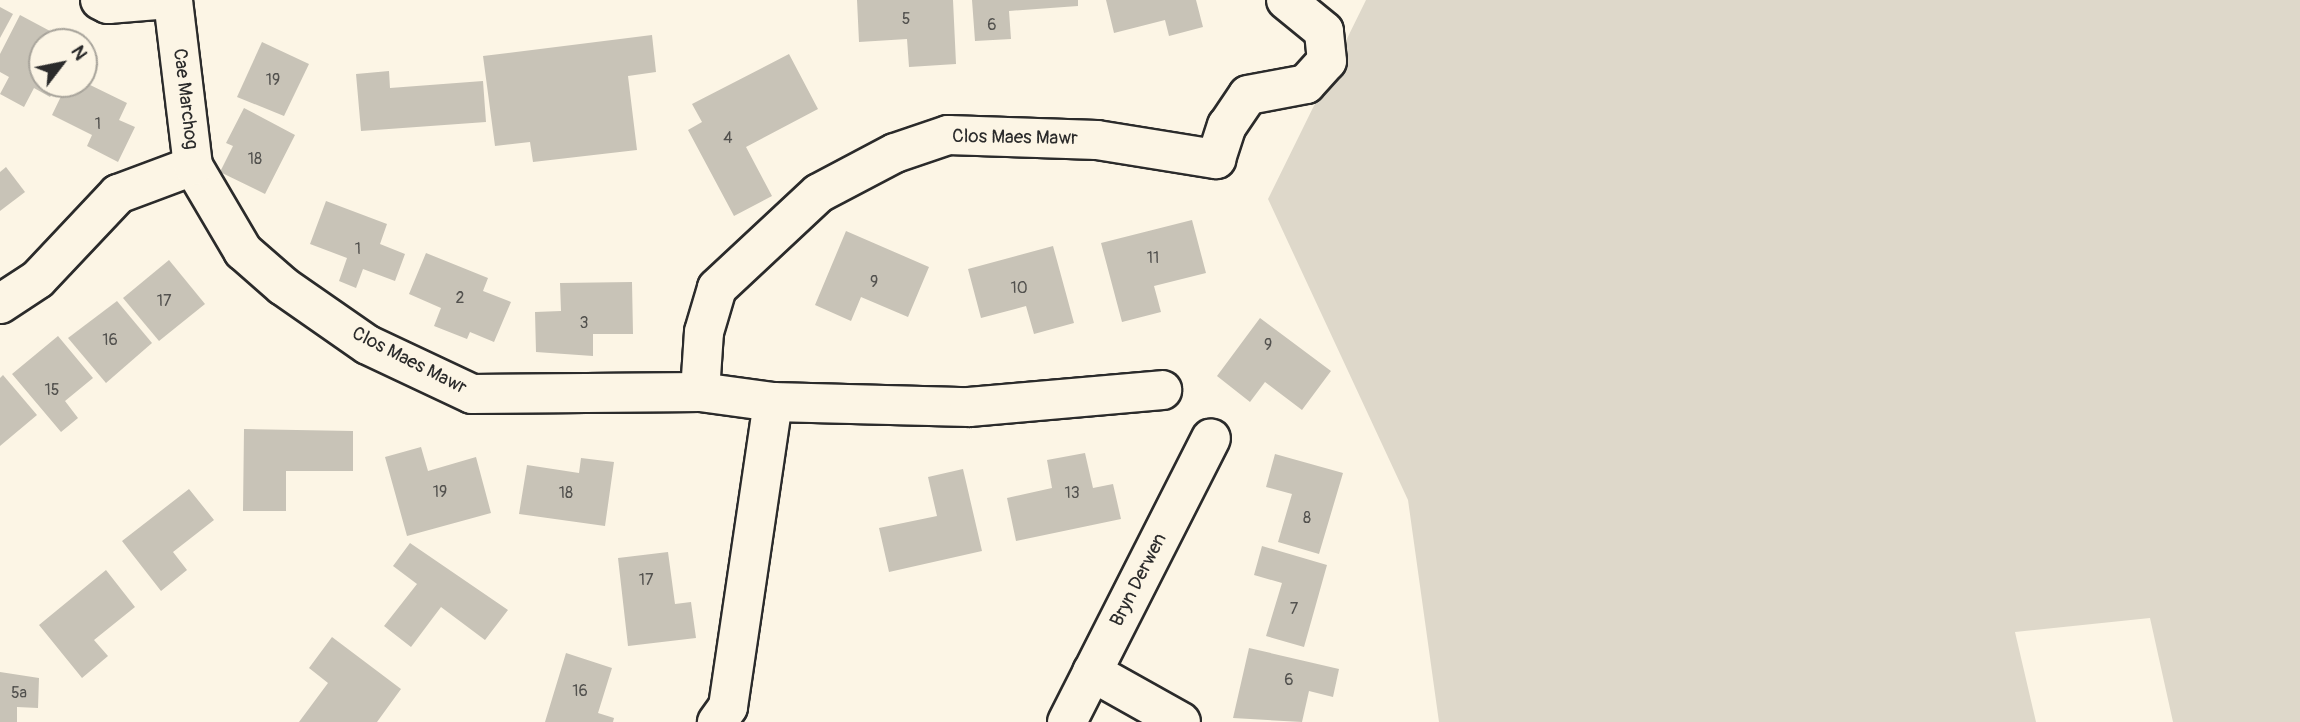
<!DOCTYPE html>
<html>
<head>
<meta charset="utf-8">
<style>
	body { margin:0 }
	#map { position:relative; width:2300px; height:722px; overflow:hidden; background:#fcf5e5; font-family:Pangolin,sans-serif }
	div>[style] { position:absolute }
	.green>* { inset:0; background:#ded8ca }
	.building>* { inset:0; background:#c8c3b7 }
	.roads { filter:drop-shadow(2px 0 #2b2b2b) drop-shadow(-2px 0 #2b2b2b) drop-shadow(0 2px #2b2b2b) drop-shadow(0 -2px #2b2b2b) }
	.minor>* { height:38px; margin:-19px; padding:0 19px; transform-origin:19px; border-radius:19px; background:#fcf5e5 }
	span { translate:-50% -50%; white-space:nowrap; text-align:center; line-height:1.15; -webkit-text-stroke:5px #fcf5e5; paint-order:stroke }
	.number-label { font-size:16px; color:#52514e }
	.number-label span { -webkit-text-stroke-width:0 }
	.street-label { font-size:19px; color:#2b2b2b }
	.north { position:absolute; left:28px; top:28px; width:70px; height:70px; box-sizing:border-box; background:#fcf5e5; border:2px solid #a8a49b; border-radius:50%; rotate:58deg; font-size:19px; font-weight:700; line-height:28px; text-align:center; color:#2b2b2b }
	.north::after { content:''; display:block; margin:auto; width:24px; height:32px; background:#2b2b2b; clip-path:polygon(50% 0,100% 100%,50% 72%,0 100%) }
</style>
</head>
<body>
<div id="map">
	<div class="green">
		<div style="clip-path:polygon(1366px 0,2300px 0,2300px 722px,2173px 722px,2150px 618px,2015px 632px,2036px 722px,1439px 722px,1408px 500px,1268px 199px)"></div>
	</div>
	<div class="building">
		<div style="clip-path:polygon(857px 0,953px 0,956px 64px,909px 67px,907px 39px,859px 42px)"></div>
		<div style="clip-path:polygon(972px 0,1078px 0,1078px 6px,1009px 11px,1011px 39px,975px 41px)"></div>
		<div style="clip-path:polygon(1106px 0,1196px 0,1203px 27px,1169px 36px,1165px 20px,1114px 33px)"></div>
		<div style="clip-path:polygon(0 7px,13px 14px,0 38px)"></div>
		<div style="clip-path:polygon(20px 15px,65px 39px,42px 42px,42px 84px,57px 84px,50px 97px,34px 88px,24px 107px,0 94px,9px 77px,0 72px,0 54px)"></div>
		<div style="clip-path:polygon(652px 35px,656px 72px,628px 76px,637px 150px,533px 162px,530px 142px,495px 146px,483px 56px)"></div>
		<div style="clip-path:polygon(262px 42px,309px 64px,284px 116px,237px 97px)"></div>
		<div style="clip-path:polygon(789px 54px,818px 109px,746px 147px,772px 196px,734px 216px,688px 130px,702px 122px,692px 104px)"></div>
		<div style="clip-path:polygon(389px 71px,390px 88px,483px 81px,486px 122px,361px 131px,356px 74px)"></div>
		<div style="clip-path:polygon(84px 82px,127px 103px,119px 120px,135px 127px,118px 162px,87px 146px,92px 135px,52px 115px,67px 84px)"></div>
		<div style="clip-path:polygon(244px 108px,295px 135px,265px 194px,220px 172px,233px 146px,226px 143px)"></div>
		<div style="clip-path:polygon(6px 167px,25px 192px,0 211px,0 172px)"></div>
		<div style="clip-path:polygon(326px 201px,387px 224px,380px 244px,405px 254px,395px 281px,363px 269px,356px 288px,339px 281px,347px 258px,310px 244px)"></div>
		<div style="clip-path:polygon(1192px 220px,1206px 273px,1154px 286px,1161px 312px,1122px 322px,1101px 243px)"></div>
		<div style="clip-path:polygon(846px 231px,929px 267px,908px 317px,861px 297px,851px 321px,815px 305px)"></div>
		<div style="clip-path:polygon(1053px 246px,1074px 323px,1034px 334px,1026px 306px,981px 318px,968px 269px)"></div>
		<div style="clip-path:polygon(426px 253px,488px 278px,483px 291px,511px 302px,494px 342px,470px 332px,467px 339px,434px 326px,441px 308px,409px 294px)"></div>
		<div style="clip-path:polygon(169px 260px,205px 304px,159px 341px,123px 298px)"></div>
		<div style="clip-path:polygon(632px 282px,633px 334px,593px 334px,593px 356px,536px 352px,535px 312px,561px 311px,560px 283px)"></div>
		<div style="clip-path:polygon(117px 301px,152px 343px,106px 383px,68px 338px)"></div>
		<div style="clip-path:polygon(1260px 318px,1331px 371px,1302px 410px,1265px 382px,1250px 402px,1217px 376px)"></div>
		<div style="clip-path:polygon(58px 336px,93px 378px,65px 401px,78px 418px,61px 432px,12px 374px)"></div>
		<div style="clip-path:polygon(3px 375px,37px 415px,0 446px,0 378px)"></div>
		<div style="clip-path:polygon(244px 429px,353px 431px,353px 471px,286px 471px,286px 511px,243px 511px)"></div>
		<div style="clip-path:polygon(421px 447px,428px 471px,476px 457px,491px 513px,407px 536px,385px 457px)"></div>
		<div style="clip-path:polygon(1085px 453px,1093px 488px,1113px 484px,1121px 519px,1016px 541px,1007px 498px,1052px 488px,1047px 460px)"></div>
		<div style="clip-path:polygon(1275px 454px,1343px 473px,1319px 554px,1278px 542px,1292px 494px,1266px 487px)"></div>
		<div style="clip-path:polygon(581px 458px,614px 462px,605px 526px,519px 514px,527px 465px,579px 473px)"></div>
		<div style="clip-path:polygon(963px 469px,982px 551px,889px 572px,879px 528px,937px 516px,928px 477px)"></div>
		<div style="clip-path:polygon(189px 489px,214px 520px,173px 552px,187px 570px,161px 591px,122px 541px)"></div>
		<div style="clip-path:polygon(410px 543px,508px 610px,485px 640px,441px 607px,411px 647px,384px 626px,417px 584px,393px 566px)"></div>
		<div style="clip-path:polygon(1262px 546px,1327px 565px,1304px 647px,1266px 636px,1282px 583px,1254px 575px)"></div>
		<div style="clip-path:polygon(668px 552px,675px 604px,691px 602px,696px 638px,628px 646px,618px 558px)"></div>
		<div style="clip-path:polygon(106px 570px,135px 607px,94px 640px,108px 656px,82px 678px,39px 625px)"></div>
		<div style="clip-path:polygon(332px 637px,401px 689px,377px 722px,299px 722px,328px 683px,309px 668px)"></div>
		<div style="clip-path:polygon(1249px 648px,1339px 669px,1333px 697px,1309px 691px,1302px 722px,1233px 718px)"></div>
		<div style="clip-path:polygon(566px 653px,612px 668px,598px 713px,614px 718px,613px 722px,545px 722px)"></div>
		<div style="clip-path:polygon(0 672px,39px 678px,38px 708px,17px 707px,17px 722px,0 722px)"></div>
	</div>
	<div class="roads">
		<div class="minor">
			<div style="left:100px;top:0;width:9px;rotate:27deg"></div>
			<div style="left:108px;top:4px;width:49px;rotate:-4.7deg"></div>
			<div style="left:193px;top:166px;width:99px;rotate:59.5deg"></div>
			<div style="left:243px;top:251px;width:53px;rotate:41.2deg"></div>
			<div style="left:283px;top:286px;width:103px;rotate:34.8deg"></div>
			<div style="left:368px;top:345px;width:115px;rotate:25.2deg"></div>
			<div style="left:472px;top:394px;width:228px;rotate:-0.5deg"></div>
			<div style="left:700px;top:392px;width:74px;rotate:7.8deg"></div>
			<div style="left:773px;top:402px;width:308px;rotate:98.4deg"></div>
			<div style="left:728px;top:707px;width:19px;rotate:126deg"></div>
			<div style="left:0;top:304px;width:45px;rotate:-33.3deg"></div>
			<div style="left:38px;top:279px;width:117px;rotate:-46.7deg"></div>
			<div style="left:118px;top:194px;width:80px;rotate:-20.5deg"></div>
			<div style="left:193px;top:166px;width:167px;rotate:-96.9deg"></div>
			<div style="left:700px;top:392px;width:60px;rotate:-86.2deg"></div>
			<div style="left:704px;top:332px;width:46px;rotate:-73.5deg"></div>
			<div style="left:717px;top:288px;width:139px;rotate:-43deg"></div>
			<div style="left:819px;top:193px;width:86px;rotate:-27.8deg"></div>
			<div style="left:895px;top:153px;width:56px;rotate:-18.8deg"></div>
			<div style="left:948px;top:135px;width:149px;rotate:1.9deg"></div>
			<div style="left:1097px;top:140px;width:121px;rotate:9.1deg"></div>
			<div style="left:1216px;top:159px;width:35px;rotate:-72deg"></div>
			<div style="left:1227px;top:126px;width:37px;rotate:-56deg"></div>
			<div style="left:1248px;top:95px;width:59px;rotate:-10.7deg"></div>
			<div style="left:1306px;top:84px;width:31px;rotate:-48deg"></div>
			<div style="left:1327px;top:61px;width:30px;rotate:-96deg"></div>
			<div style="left:1324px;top:31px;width:49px;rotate:-140.8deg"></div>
			<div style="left:773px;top:402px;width:196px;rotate:1.5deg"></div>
			<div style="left:969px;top:407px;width:194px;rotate:-5deg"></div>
			<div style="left:1092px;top:672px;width:102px;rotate:29.3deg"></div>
			<div style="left:1067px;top:722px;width:318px;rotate:-63.1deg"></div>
		</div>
	</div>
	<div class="number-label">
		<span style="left:906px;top:19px">5</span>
		<span style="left:992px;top:25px">6</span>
		<span style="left:273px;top:80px">19</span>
		<span style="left:98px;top:124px">1</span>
		<span style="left:728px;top:138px">4</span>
		<span style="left:255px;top:159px">18</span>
		<span style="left:358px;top:249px">1</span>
		<span style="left:1153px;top:258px">11</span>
		<span style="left:874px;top:282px">9</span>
		<span style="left:1019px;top:288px">10</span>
		<span style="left:460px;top:298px">2</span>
		<span style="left:164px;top:301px">17</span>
		<span style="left:584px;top:323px">3</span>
		<span style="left:110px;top:340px">16</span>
		<span style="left:1268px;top:345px">9</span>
		<span style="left:52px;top:390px">15</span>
		<span style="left:440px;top:492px">19</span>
		<span style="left:566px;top:493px">18</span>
		<span style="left:1072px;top:493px">13</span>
		<span style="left:1307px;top:518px">8</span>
		<span style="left:646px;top:580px">17</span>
		<span style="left:1294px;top:609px">7</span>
		<span style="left:1289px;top:680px">6</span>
		<span style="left:580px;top:691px">16</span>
		<span style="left:19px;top:693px">5a</span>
	</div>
	<div class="street-label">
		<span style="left:185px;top:99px;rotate:83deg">Cae Marchog</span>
		<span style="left:1015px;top:138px;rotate:1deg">Clos Maes Mawr</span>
		<span style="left:409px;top:361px;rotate:27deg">Clos Maes Mawr</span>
		<span style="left:1139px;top:580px;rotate:-63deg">Bryn Derwen</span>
	</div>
	<div class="north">N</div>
</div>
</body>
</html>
